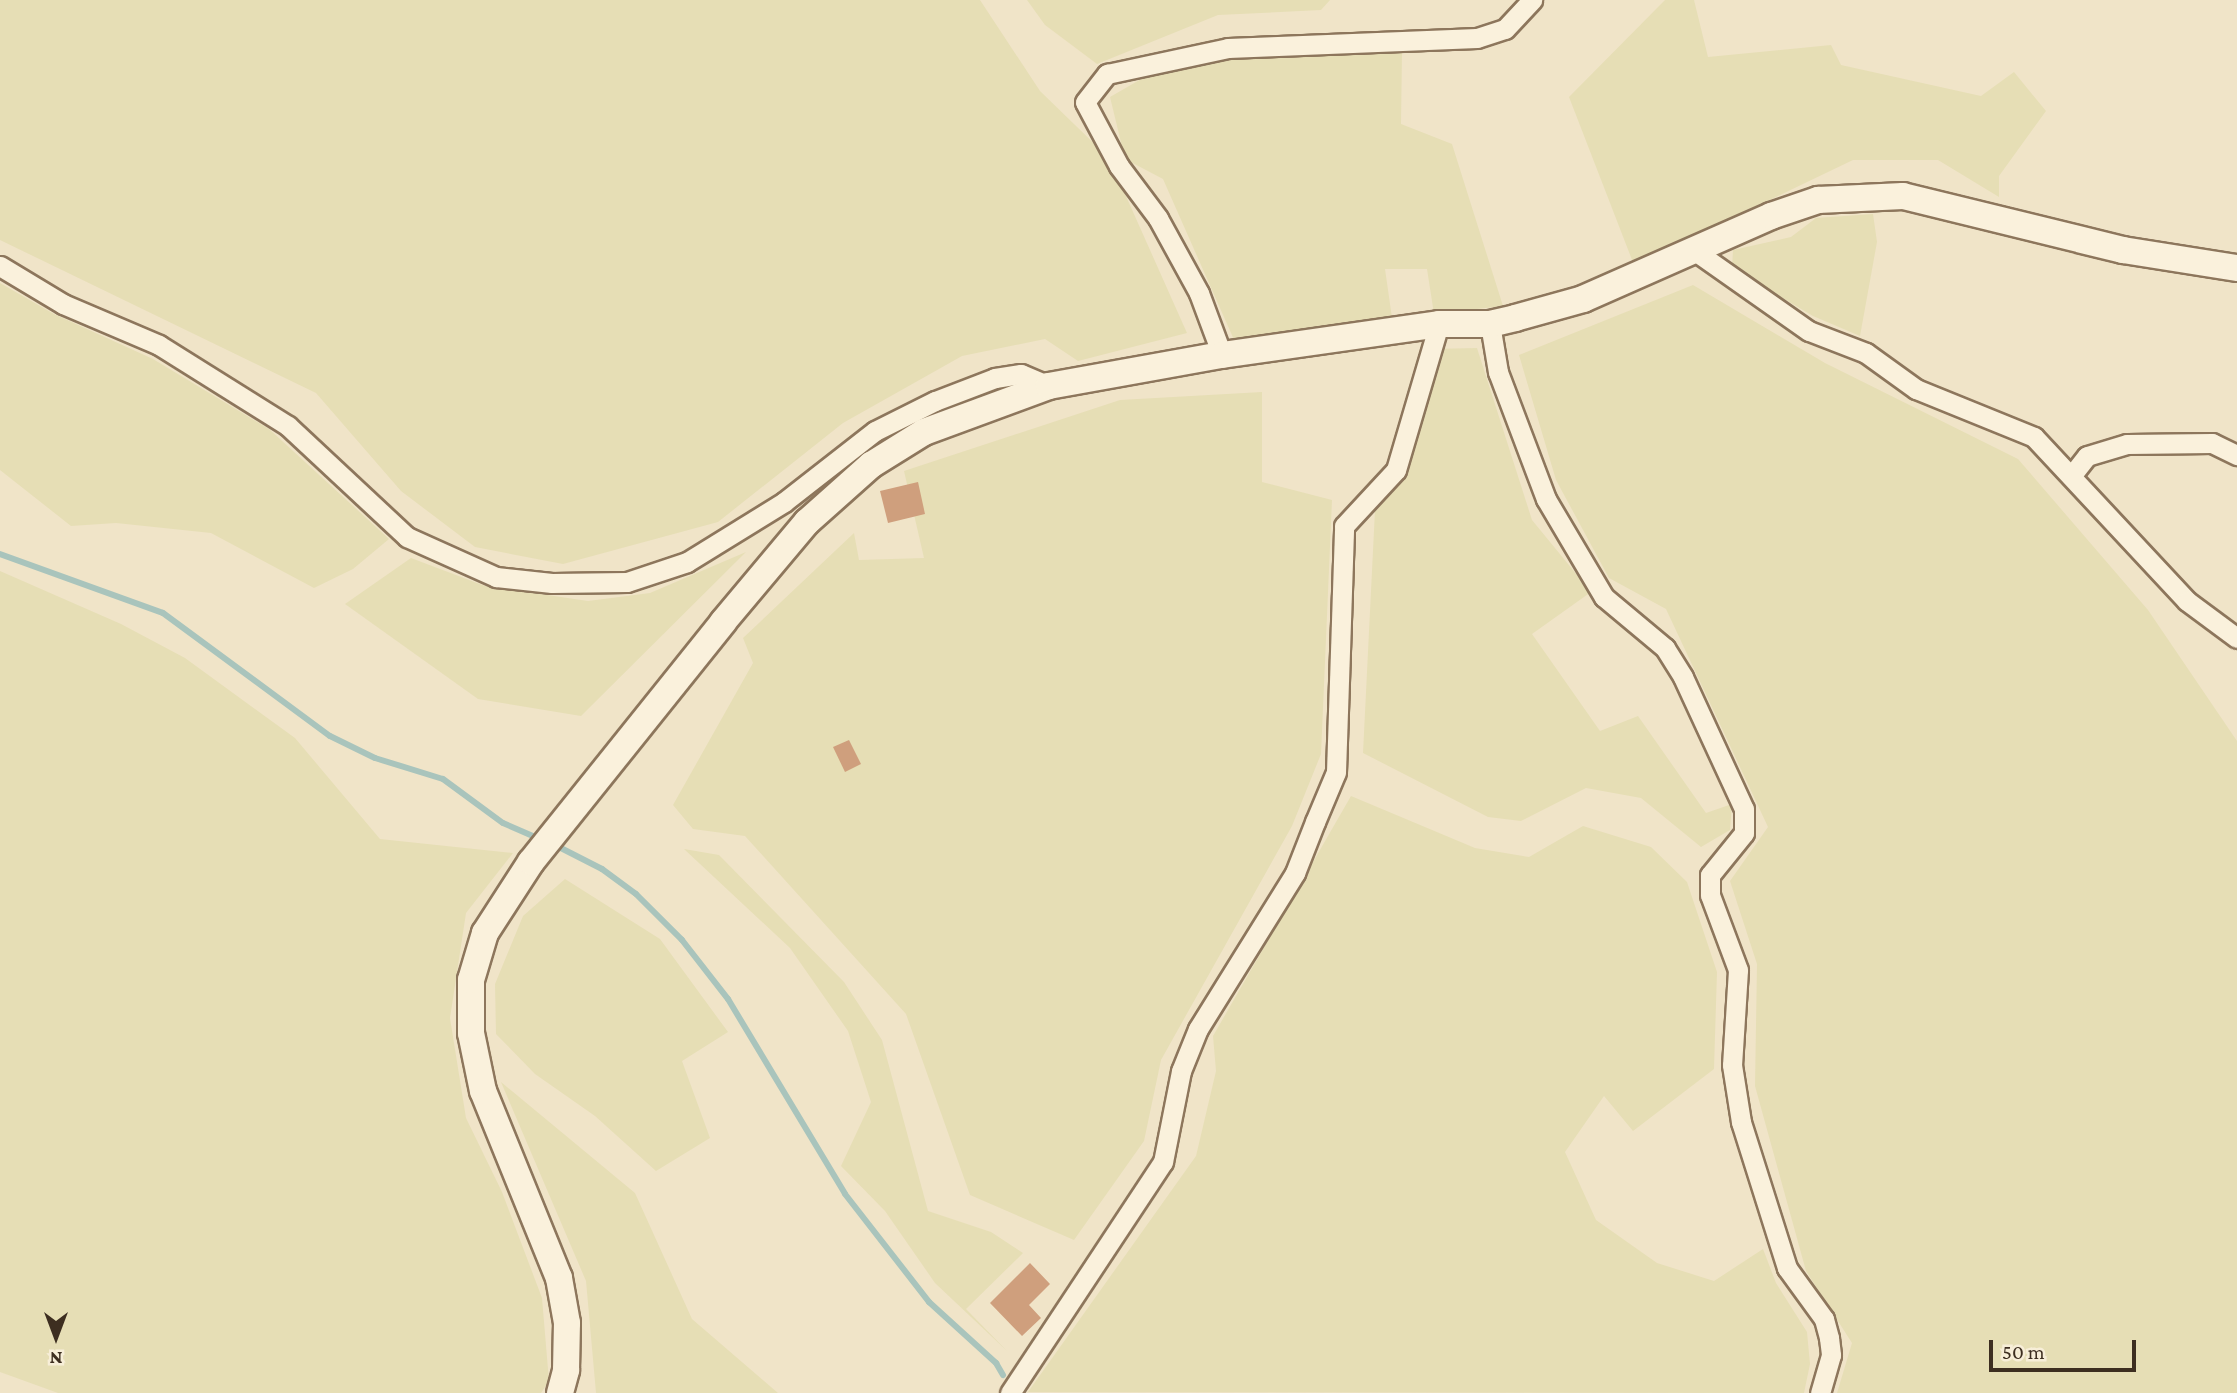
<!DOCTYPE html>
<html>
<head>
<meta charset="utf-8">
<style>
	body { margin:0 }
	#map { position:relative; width:2237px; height:1393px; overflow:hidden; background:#f0e4c8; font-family:"Crimson Pro",serif }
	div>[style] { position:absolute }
	.farmland>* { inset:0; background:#e6deb5 }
	.stream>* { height:6px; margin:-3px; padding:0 3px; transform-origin:3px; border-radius:3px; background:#a9c4bc }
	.building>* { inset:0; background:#cf9f7d }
	.roads { filter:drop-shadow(2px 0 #8d765c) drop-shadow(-2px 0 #8d765c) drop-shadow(0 2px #8d765c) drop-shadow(0 -2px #8d765c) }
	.street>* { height:19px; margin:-9.5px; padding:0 9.5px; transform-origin:9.5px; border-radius:9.5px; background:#faf1dc }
	.secondary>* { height:26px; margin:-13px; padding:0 13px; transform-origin:13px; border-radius:13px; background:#faf1dc }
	span { translate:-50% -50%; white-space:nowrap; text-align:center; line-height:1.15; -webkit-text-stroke:5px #f7eed8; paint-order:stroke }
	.north { position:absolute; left:21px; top:1302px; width:70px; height:70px; -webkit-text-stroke:5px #f7eed8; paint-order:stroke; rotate:180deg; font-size:19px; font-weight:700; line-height:28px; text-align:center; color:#3d2e20 }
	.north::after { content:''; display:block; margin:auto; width:24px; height:32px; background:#3d2e20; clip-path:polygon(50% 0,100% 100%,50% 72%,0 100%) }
	.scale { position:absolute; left:1989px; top:1340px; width:147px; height:32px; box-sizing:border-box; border:4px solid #3d2e20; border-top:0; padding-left:9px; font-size:21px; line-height:24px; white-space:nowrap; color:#3d2e20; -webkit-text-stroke:5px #f7eed8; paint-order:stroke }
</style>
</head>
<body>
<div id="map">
	<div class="farmland">
		<div style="clip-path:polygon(0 0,980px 0,1040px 91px,1109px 158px,1187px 333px,1078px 361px,1045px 339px,962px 356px,843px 423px,718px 522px,563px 564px,475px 547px,401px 491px,316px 393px,0 240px)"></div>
		<div style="clip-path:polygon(1027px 0,1330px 0,1321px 10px,1218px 15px,1097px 64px,1045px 25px)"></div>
		<div style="clip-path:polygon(1665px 0,1694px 0,1708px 57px,1831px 45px,1841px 65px,1981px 96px,2014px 72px,2046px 111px,1999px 176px,1999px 197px,1938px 160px,1853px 160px,1634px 265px,1569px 97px)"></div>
		<div style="clip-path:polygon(1402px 52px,1401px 124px,1452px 144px,1503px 306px,1434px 314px,1427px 269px,1385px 269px,1392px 318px,1235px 342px,1163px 179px,1125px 159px,1110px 97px,1162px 67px,1270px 55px)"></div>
		<div style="clip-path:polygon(1873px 214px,1877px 242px,1860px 336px,1813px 316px,1732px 268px,1733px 250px,1791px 237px,1816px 218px)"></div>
		<div style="clip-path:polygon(0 283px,54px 314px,153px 359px,269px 429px,389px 539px,353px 569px,314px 588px,211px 533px,116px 523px,71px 526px,0 470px)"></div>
		<div style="clip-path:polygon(1693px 285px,1825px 363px,2018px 459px,2148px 610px,2237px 741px,2237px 1393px,1837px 1393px,1852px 1343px,1806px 1271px,1755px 1086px,1757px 964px,1730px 881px,1768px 827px,1666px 609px,1609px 578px,1556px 480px,1519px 355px)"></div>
		<div style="clip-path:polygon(1477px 348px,1532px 520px,1591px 592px,1532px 634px,1600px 731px,1638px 716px,1706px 813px,1732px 804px,1730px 830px,1701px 847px,1641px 798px,1586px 788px,1521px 821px,1488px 817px,1363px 753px,1375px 510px,1407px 464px,1432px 349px)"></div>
		<div style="clip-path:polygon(1262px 392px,1262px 482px,1332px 500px,1321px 754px,1292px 826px,1161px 1060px,1144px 1141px,1074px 1240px,970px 1195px,906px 1014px,745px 836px,693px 829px,673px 805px,753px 663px,743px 638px,854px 533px,859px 560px,924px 558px,904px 471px,1120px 400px)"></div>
		<div style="clip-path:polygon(746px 552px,581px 716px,478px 699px,345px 604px,411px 558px,485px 586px,588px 601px,650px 593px)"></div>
		<div style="clip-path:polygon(0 571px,121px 624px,185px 658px,295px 738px,380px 839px,513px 853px,466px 913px,450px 1018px,466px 1118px,502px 1192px,542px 1298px,549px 1381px,541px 1393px,58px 1393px,0 1372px)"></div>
		<div style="clip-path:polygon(1351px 796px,1475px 848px,1529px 857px,1583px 826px,1651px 847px,1687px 882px,1717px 972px,1714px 1069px,1633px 1131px,1604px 1096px,1565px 1152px,1596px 1220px,1657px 1263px,1714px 1281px,1763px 1249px,1776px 1283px,1807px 1332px,1810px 1364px,1804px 1393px,1028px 1392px,1196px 1156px,1216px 1071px,1213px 1036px)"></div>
		<div style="clip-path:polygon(684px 849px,719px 855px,844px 982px,882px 1040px,928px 1211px,991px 1232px,1023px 1253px,966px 1309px,1007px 1351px,935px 1283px,885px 1211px,841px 1166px,871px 1102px,848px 1031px,790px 948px)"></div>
		<div style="clip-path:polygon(565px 879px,660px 939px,728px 1032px,682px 1061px,710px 1138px,656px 1171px,595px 1116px,535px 1074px,496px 1034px,495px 984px,523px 916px)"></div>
		<div style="clip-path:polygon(501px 1082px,635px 1193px,692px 1319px,778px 1393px,596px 1393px,586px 1281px)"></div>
	</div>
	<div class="stream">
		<div style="left:0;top:554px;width:173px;rotate:19.9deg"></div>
		<div style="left:163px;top:613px;width:207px;rotate:36.4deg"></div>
		<div style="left:330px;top:736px;width:50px;rotate:26.1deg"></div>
		<div style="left:375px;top:758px;width:71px;rotate:17.2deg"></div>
		<div style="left:443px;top:779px;width:74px;rotate:36.3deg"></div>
		<div style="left:503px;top:823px;width:40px;rotate:23.4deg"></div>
		<div style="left:553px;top:844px;width:55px;rotate:27deg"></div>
		<div style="left:602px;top:869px;width:42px;rotate:36.3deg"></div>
		<div style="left:636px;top:894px;width:65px;rotate:45deg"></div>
		<div style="left:682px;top:940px;width:75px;rotate:52.1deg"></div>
		<div style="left:728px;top:999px;width:227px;rotate:59deg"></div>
		<div style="left:845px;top:1194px;width:137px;rotate:52.1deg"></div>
		<div style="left:929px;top:1302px;width:91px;rotate:42.3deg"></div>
		<div style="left:996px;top:1363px;width:14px;rotate:60deg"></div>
	</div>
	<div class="building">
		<div style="clip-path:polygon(918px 482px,925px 514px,888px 523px,880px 491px)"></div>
		<div style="clip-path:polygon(849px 740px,861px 764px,845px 772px,833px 747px)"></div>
		<div style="clip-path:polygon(1030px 1263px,1050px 1284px,1029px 1305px,1041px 1318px,1022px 1336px,990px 1303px)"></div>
	</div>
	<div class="roads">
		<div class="street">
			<div style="left:1695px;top:251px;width:139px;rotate:35.1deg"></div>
			<div style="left:1809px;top:331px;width:61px;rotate:21.1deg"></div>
			<div style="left:1866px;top:353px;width:62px;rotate:35.8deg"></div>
			<div style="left:1916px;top:389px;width:127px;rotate:22.1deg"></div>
			<div style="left:2034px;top:437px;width:224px;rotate:47deg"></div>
			<div style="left:2187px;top:601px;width:62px;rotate:36.5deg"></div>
			<div style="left:0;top:266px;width:74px;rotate:31.1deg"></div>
			<div style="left:63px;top:304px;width:104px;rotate:23.1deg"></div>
			<div style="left:159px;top:345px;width:152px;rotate:32.1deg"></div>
			<div style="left:288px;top:426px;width:163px;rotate:43deg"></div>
			<div style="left:407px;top:537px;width:98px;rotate:24.2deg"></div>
			<div style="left:496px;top:577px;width:56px;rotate:6.1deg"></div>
			<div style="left:552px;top:583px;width:75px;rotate:-0.8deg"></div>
			<div style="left:627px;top:582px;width:63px;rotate:-18.4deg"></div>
			<div style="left:687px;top:562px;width:114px;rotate:-31.7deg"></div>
			<div style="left:784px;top:502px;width:115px;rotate:-38deg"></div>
			<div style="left:875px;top:431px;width:67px;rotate:-26.6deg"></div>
			<div style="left:935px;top:401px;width:64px;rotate:-21deg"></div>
			<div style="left:995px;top:378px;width:26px;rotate:-9deg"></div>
			<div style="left:1021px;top:374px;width:30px;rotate:23deg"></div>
			<div style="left:1490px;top:324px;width:49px;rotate:80.5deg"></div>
			<div style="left:1498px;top:372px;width:136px;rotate:69.3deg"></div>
			<div style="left:1546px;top:499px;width:114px;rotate:59.4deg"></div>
			<div style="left:1604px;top:597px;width:80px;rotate:39.9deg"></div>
			<div style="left:1665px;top:648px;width:34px;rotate:58deg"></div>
			<div style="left:1683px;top:677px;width:145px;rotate:65.2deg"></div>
			<div style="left:1744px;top:809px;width:24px;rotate:90deg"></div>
			<div style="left:1744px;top:833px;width:54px;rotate:129deg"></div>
			<div style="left:1710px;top:875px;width:20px;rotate:90deg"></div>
			<div style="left:1710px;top:895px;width:80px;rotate:69.5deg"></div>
			<div style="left:1738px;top:970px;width:95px;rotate:93.6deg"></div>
			<div style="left:1732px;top:1065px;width:58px;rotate:81deg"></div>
			<div style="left:1741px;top:1122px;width:153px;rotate:72.5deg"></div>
			<div style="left:1787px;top:1268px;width:63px;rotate:54deg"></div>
			<div style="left:1824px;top:1319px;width:20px;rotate:75deg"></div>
			<div style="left:1829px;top:1338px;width:17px;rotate:83deg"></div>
			<div style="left:1831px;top:1355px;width:40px;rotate:106deg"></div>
			<div style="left:1222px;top:355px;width:66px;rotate:-110.4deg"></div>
			<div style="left:1199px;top:293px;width:85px;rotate:-118.7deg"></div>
			<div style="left:1158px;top:218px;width:65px;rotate:-126.9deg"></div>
			<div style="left:1119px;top:166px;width:72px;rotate:-118deg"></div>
			<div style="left:1085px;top:102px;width:36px;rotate:-52deg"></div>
			<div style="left:1107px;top:74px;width:124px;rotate:-12.1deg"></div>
			<div style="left:1228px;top:48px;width:249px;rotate:-2.3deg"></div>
			<div style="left:1477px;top:38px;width:29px;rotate:-18deg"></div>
			<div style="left:1505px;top:29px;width:40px;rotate:-47deg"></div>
			<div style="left:2072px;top:475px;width:24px;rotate:-52deg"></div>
			<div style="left:2087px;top:456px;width:42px;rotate:-16.7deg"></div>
			<div style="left:2127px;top:444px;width:85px;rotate:-0.7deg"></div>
			<div style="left:2212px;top:443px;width:28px;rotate:26deg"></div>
			<div style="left:1010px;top:1393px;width:277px;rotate:-56.5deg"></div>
			<div style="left:1163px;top:1162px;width:93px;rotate:-78.8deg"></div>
			<div style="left:1181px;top:1071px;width:45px;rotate:-68deg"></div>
			<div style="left:1198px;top:1029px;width:184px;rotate:-58.1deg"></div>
			<div style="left:1295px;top:873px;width:55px;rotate:-68.6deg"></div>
			<div style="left:1315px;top:822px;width:54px;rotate:-67.2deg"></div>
			<div style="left:1336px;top:772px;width:246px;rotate:-88.1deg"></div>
			<div style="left:1344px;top:526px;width:76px;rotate:-47.1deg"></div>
			<div style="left:1396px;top:470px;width:152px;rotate:-73.6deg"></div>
		</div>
		<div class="secondary">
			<div style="left:560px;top:1393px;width:24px;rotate:-75deg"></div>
			<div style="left:566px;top:1370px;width:47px;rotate:-88.8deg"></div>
			<div style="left:567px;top:1323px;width:46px;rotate:-100.1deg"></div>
			<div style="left:559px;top:1278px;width:202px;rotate:-112.1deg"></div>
			<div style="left:483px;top:1091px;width:59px;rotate:-101.7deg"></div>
			<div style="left:471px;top:1033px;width:53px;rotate:-90deg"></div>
			<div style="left:471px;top:980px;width:49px;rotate:-73.4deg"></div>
			<div style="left:485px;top:933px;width:85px;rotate:-57.1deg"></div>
			<div style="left:531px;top:862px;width:307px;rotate:-51.3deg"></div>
			<div style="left:723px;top:622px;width:131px;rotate:-50deg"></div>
			<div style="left:807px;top:522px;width:86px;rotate:-41.7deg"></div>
			<div style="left:871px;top:465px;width:62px;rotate:-31.9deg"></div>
			<div style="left:924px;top:432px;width:133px;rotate:-20.2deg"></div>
			<div style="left:1049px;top:386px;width:176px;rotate:-10.2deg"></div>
			<div style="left:1222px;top:355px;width:219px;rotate:-8.1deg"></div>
			<div style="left:1439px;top:324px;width:51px"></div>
			<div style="left:1490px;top:324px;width:26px;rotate:-13deg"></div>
			<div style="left:1515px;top:318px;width:71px;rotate:-15.6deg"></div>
			<div style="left:1583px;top:299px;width:206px;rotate:-23.8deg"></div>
			<div style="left:1771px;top:216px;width:50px;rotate:-18.8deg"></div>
			<div style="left:1818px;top:200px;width:85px;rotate:-2.7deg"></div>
			<div style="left:1903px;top:196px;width:227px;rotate:13.8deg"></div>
			<div style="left:2123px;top:250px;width:115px;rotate:9deg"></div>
		</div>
	</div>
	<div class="north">N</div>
	<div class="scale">50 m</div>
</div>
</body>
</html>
